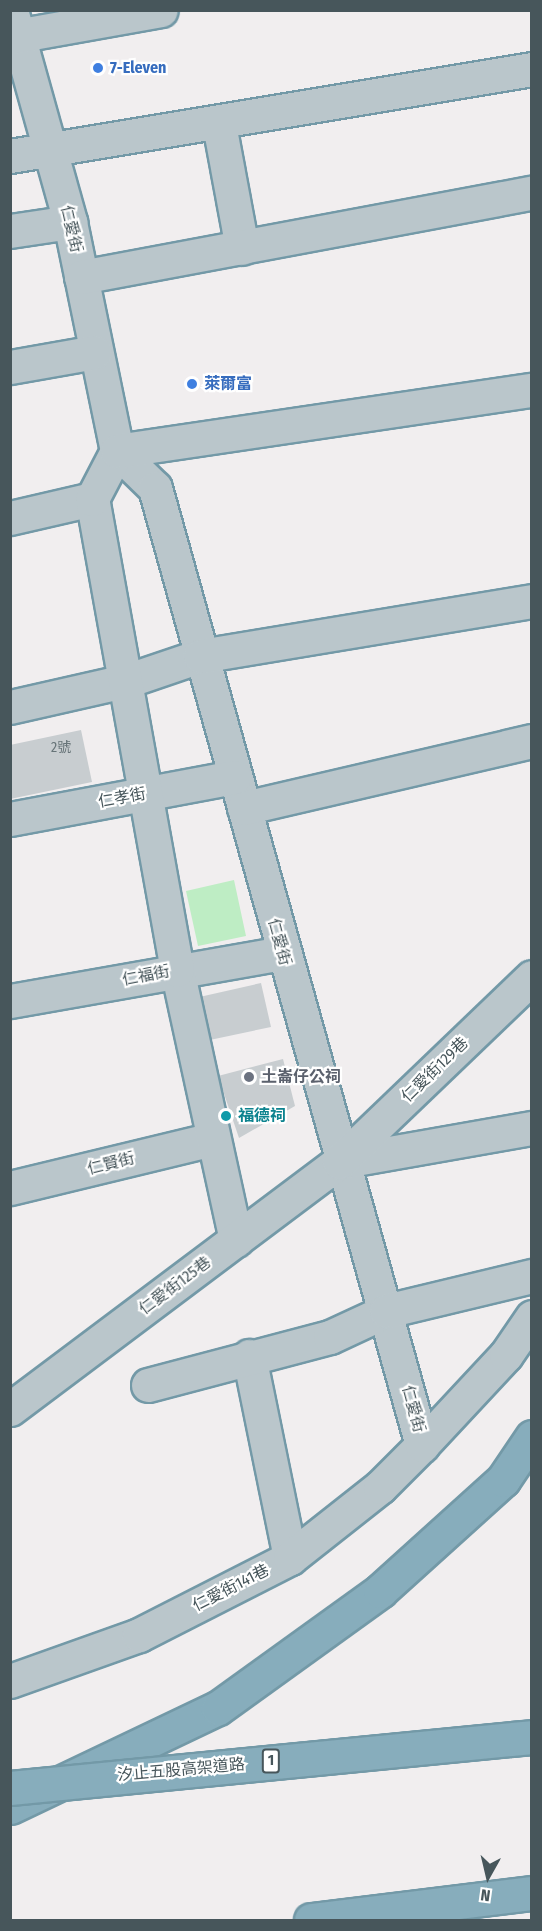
<!DOCTYPE html>
<html>
<head>
<meta charset="utf-8">
<style>
	body { margin:0 }
	#map { position:relative; width:542px; height:1931px; overflow:hidden; background:#f1eeef; font-family:"Fira Sans Condensed","Noto Sans TC",sans-serif }
	div>[style] { position:absolute }
	.green>* { inset:0; background:#beedc4 }
	.building>* { inset:0; background:#c8cdd0 }
	.roads { filter:drop-shadow(2px 0 #7399a7) drop-shadow(-2px 0 #7399a7) drop-shadow(0 2px #7399a7) drop-shadow(0 -2px #7399a7) }
	.minor>* { height:33px; margin:-16.5px; padding:0 16.5px; transform-origin:16.5px; border-radius:16.5px; background:#bac6cb }
	.highway>* { height:33px; margin:-16.5px; padding:0 16.5px; transform-origin:16.5px; border-radius:16.5px; background:#87adbc }
	.bridges { filter:drop-shadow(2px 0 #7399a7) drop-shadow(-2px 0 #7399a7) drop-shadow(0 2px #7399a7) drop-shadow(0 -2px #7399a7) }
	.highway-bridge>* { height:33px; margin:-16.5px; padding:0 16.5px; transform-origin:16.5px; border-radius:16.5px; background:#87adbc }
	.dots>* { width:16px; height:16px; translate:-50% -50%; box-sizing:border-box; border:3px solid #fff; border-radius:50% }
	span { translate:-50% -50%; white-space:nowrap; text-align:center; line-height:1.15; -webkit-text-stroke:4.5px #fff; paint-order:stroke }
	.number-label { font-size:14px; color:#677478 }
	.number-label span { -webkit-text-stroke-width:0 }
	.shield-label span { padding:2px 4px; background:#fff; border:2px solid; border-radius:4px; -webkit-text-stroke-width:0 }
	.shield-label { font-size:15px; color:#47565b; font-weight:700 }
	.shop-label { font-size:16px; color:#366cbe; font-weight:700 }
	.left { translate:0 -50%; text-align:left }
	.street-label { font-size:16px; color:#47565b }
	.worship-label { font-size:16px; color:#5b616d; font-weight:700 }
	.culture-label { font-size:16px; color:#0d838f; font-weight:700 }
	.frame { position:absolute; inset:0; border:12px solid #47565b; pointer-events:none }
	.north { position:absolute; left:458px; top:1847px; width:60px; height:60px; -webkit-text-stroke:4px #fff; paint-order:stroke; rotate:188deg; font-size:16px; font-weight:700; line-height:24px; text-align:center; color:#47565b }
	.north::after { content:''; display:block; margin:auto; width:21px; height:27px; background:#47565b; clip-path:polygon(50% 0,100% 100%,50% 72%,0 100%) }
</style>
</head>
<body>
<div id="map">
	<div class="green">
		<div style="clip-path:polygon(234px 880px,246px 936px,198px 946px,186px 891px)"></div>
	</div>
	<div class="building">
		<div style="clip-path:polygon(81px 730px,92px 782px,10px 799px,10px 745px)"></div>
		<div style="clip-path:polygon(261px 983px,271px 1027px,205px 1041px,195px 998px)"></div>
		<div style="clip-path:polygon(283px 1059px,295px 1106px,239px 1138px,218px 1076px)"></div>
	</div>
	<div class="roads">
		<div class="minor">
			<div style="left:11px;top:10px;width:220px;rotate:74.4deg"></div>
			<div style="left:70px;top:222px;width:234px;rotate:78.4deg"></div>
			<div style="left:117px;top:451px;width:53px;rotate:44.2deg"></div>
			<div style="left:155px;top:488px;width:994px;rotate:74.41deg"></div>
			<div style="left:10px;top:37px;width:153px;rotate:-10.1deg"></div>
			<div style="left:219px;top:124px;width:126px;rotate:79.5deg"></div>
			<div style="left:10px;top:156px;width:529px;rotate:-9.46deg"></div>
			<div style="left:10px;top:231px;width:61px;rotate:-8.5deg"></div>
			<div style="left:81px;top:277px;width:459px;rotate:-10.6deg"></div>
			<div style="left:10px;top:367px;width:86px;rotate:-10deg"></div>
			<div style="left:10px;top:518px;width:84px;rotate:-13deg"></div>
			<div style="left:10px;top:707px;width:122px;rotate:-12.8deg"></div>
			<div style="left:129px;top:680px;width:75px;rotate:-18.7deg"></div>
			<div style="left:200px;top:656px;width:337px;rotate:-9.4deg"></div>
			<div style="left:244px;top:808px;width:296px;rotate:-13.1deg"></div>
			<div style="left:10px;top:819px;width:228px;rotate:-10.6deg"></div>
			<div style="left:10px;top:1001px;width:276px;rotate:-10deg"></div>
			<div style="left:339px;top:1162px;width:196px;rotate:-10deg"></div>
			<div style="left:10px;top:1188px;width:208px;rotate:-13.6deg"></div>
			<div style="left:236px;top:1240px;width:276px;rotate:-102.3deg"></div>
			<div style="left:177px;top:970px;width:479px;rotate:-100.2deg"></div>
			<div style="left:92px;top:499px;width:54px;rotate:-62.5deg"></div>
			<div style="left:117px;top:451px;width:419px;rotate:-8.4deg"></div>
			<div style="left:249px;top:1356px;width:206px;rotate:78.5deg"></div>
			<div style="left:148px;top:1385px;width:188px;rotate:-14.8deg"></div>
			<div style="left:330px;top:1337px;width:62px;rotate:-24.9deg"></div>
			<div style="left:386px;top:1311px;width:150px;rotate:-13.5deg"></div>
			<div style="left:10px;top:1409px;width:411px;rotate:-36.9deg"></div>
			<div style="left:339px;top:1162px;width:267px;rotate:-43.8deg"></div>
			<div style="left:10px;top:1681px;width:137px;rotate:-19.6deg"></div>
			<div style="left:139px;top:1635px;width:169px;rotate:-27deg"></div>
			<div style="left:290px;top:1558px;width:115px;rotate:-38.3deg"></div>
			<div style="left:380px;top:1487px;width:59px;rotate:-45deg"></div>
			<div style="left:422px;top:1445px;width:123px;rotate:-47deg"></div>
			<div style="left:506px;top:1355px;width:46px;rotate:-55.6deg"></div>
		</div>
		<div class="highway">
			<div style="left:10px;top:1807px;width:230px;rotate:-25.5deg"></div>
			<div style="left:218px;top:1708px;width:200px;rotate:-35.8deg"></div>
			<div style="left:380px;top:1591px;width:166px;rotate:-42.1deg"></div>
			<div style="left:503px;top:1480px;width:52px;rotate:-56deg"></div>
			<div style="left:311px;top:1920px;width:223px;rotate:-7deg"></div>
		</div>
	</div>
	<div class="bridges">
		<div class="highway-bridge">
			<div style="left:10px;top:1788px;width:524px;rotate:-5.58deg"></div>
		</div>
	</div>
	<div class="dots">
		<div style="left:98px;top:68px;background:#3f7fe0"></div>
		<div style="left:192px;top:384px;background:#3f7fe0"></div>
		<div style="left:249px;top:1077px;background:#6b7280"></div>
		<div style="left:226px;top:1116px;background:#0f9aa8"></div>
	</div>
	<div class="number-label">
		<span style="left:61px;top:748px">2號</span>
	</div>
	<div class="shield-label">
		<span style="left:271px;top:1761px">1</span>
	</div>
	<div class="shop-label">
		<span class="left" style="left:110px;top:68px">7-Eleven</span>
		<span class="left" style="left:204px;top:384px">萊爾富</span>
	</div>
	<div class="street-label">
		<span style="left:71px;top:229px;rotate:77deg">仁愛街</span>
		<span style="left:122px;top:798px;rotate:-10deg">仁孝街</span>
		<span style="left:279px;top:942px;rotate:75deg">仁愛街</span>
		<span style="left:146px;top:976px;rotate:-11deg">仁福街</span>
		<span style="left:435px;top:1070px;rotate:-44deg">仁愛街129巷</span>
		<span style="left:111px;top:1164px;rotate:-14deg">仁賢街</span>
		<span style="left:175px;top:1286px;rotate:-37deg">仁愛街125巷</span>
		<span style="left:413px;top:1409px;rotate:75deg">仁愛街</span>
		<span style="left:231px;top:1588px;rotate:-27deg">仁愛街141巷</span>
		<span style="left:181px;top:1770px;rotate:-5deg">汐止五股高架道路</span>
	</div>
	<div class="worship-label">
		<span class="left" style="left:261px;top:1077px">土崙仔公祠</span>
	</div>
	<div class="culture-label">
		<span class="left" style="left:238px;top:1116px">福德祠</span>
	</div>
	<div class="frame"></div>
	<div class="north">N</div>
</div>
</body>
</html>
